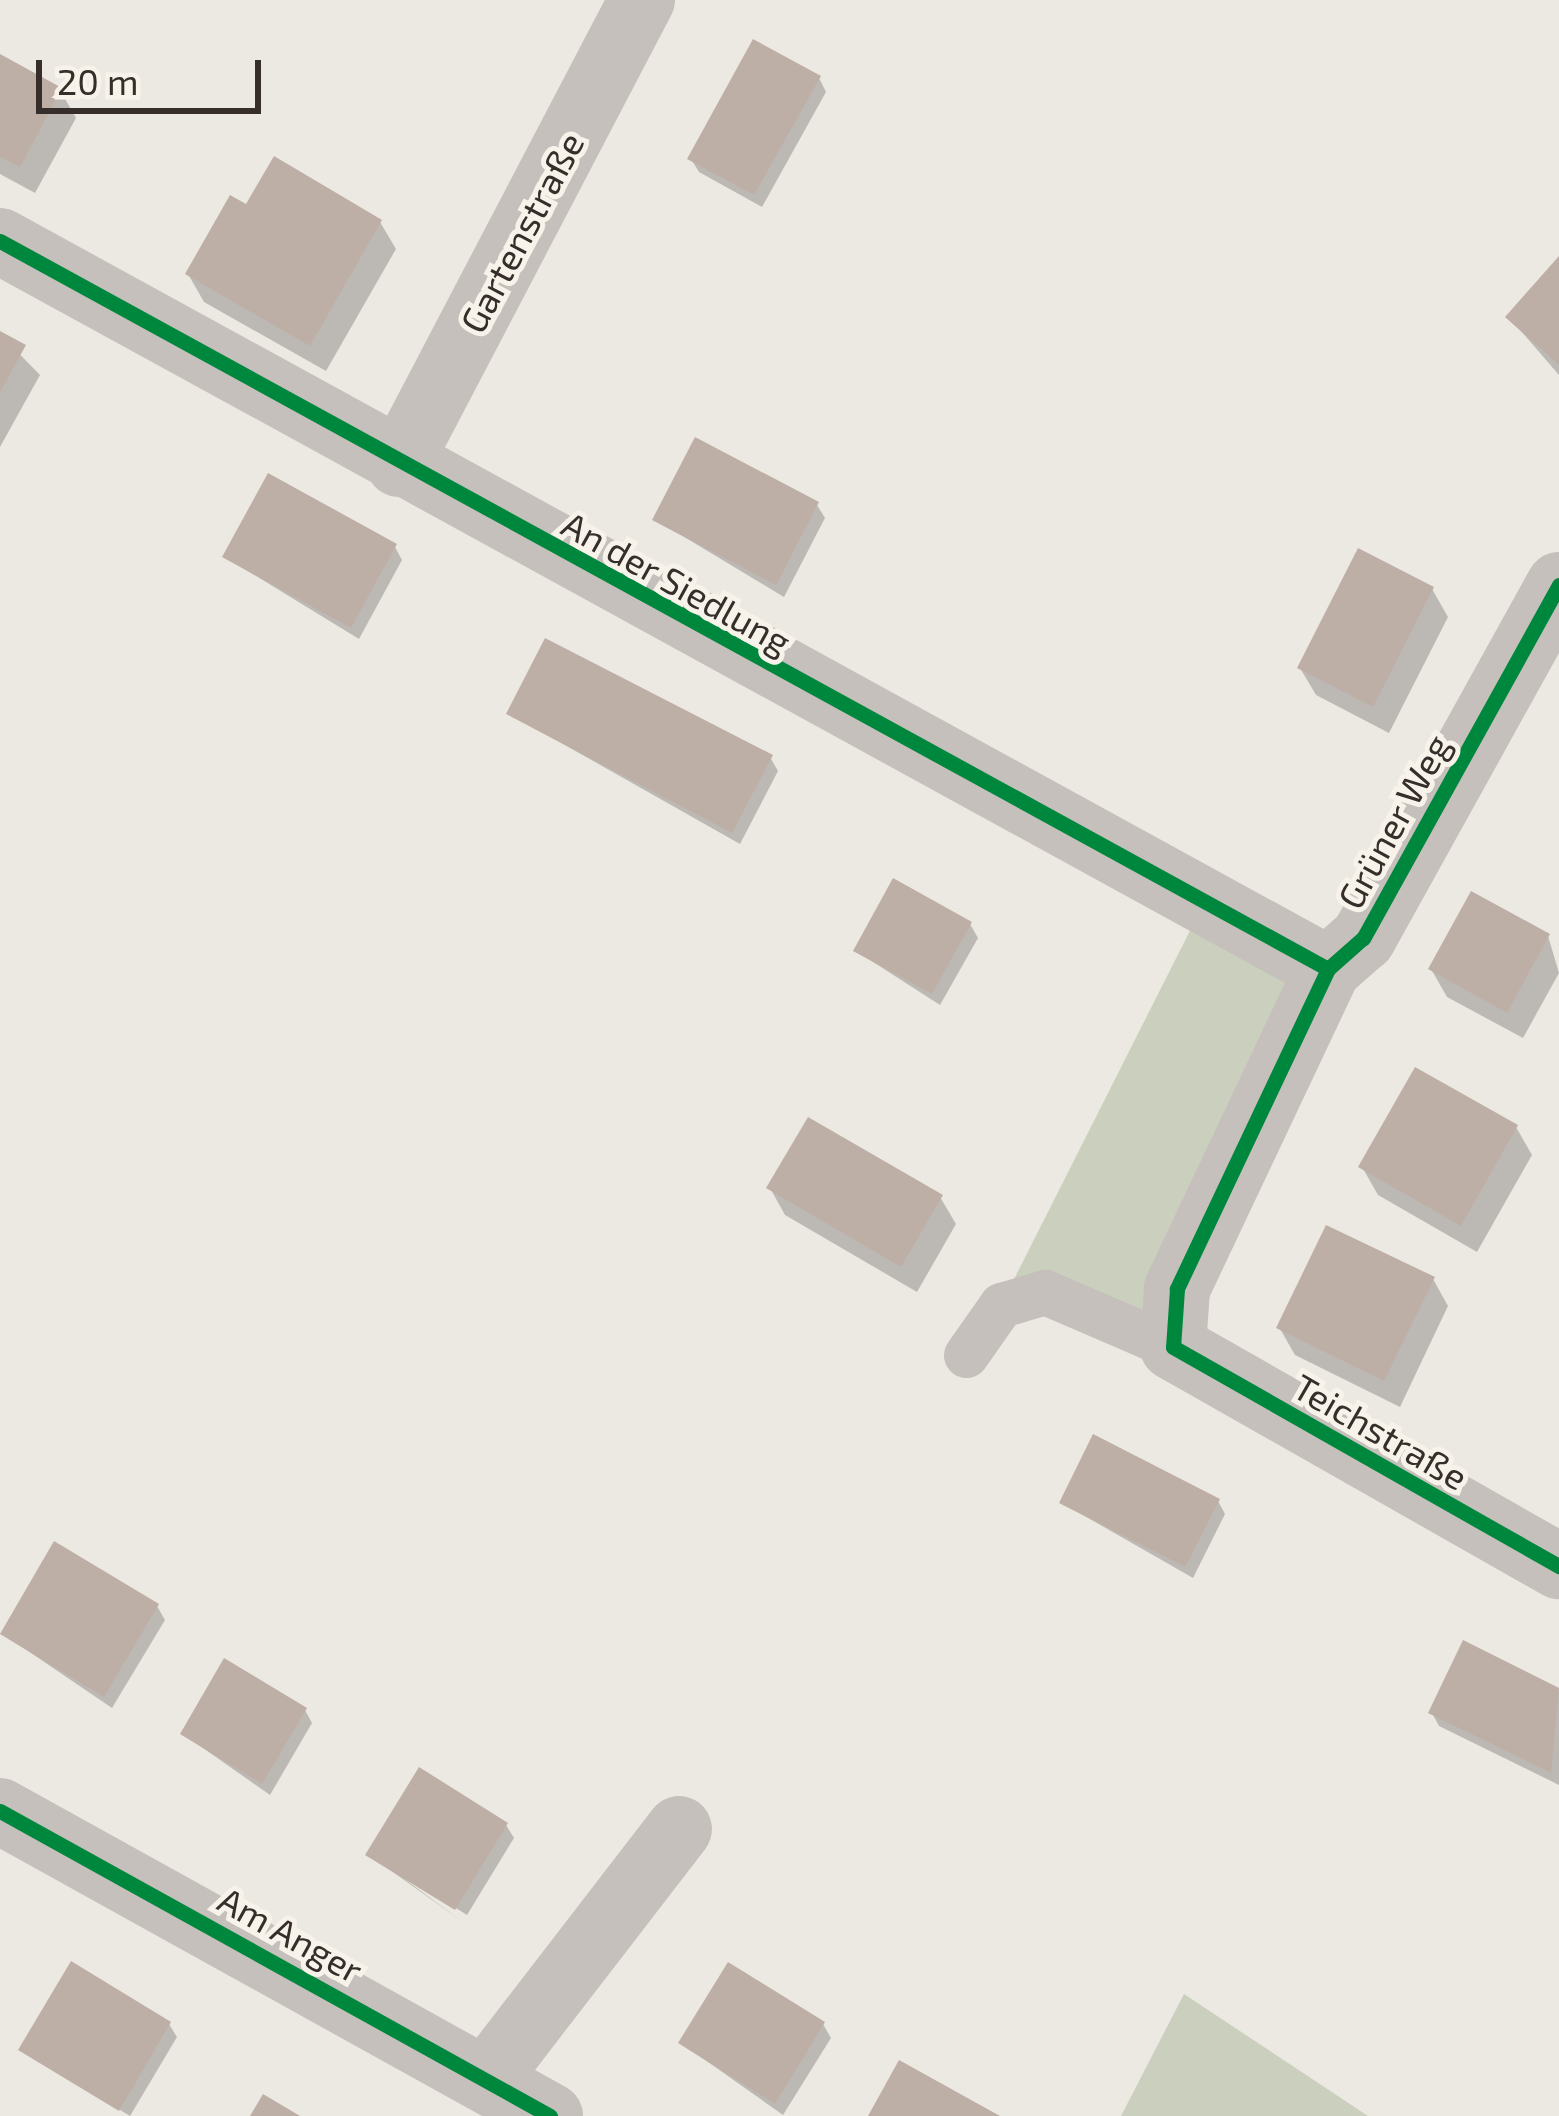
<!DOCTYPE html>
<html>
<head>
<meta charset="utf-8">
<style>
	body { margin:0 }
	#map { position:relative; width:1559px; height:2116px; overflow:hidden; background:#ece8e2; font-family:"Exo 2",sans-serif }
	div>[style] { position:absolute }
	.green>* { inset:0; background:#cbd0be }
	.shadow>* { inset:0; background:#0003 }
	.building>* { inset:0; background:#beafa6 }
	.lane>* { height:45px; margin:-22.5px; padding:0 22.5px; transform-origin:22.5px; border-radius:22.5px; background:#c5c0bb }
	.street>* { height:66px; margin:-33px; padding:0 33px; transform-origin:33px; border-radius:33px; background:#c5c0bb }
	.cycleway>* { height:15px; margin:-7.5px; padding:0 7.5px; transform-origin:7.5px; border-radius:7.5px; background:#00873e }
	span { translate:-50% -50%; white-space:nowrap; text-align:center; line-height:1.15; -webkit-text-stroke:10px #f8f3ea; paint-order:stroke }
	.street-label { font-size:36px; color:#352e2a }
	.scale { position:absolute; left:36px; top:60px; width:225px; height:54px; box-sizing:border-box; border:6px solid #352e2a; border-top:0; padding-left:15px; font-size:36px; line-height:42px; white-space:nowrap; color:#352e2a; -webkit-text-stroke:9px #f8f3ea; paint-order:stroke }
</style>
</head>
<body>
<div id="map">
	<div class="green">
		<div style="clip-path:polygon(1204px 903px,1328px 969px,1173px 1347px,1001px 1305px)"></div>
		<div style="clip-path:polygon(1184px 1994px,1368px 2116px,1121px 2116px)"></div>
	</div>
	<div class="shadow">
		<div style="clip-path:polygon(0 58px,60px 90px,76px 118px,35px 193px,0 174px)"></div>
		<div style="clip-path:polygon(819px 78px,826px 92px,762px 207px,699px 172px,691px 159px)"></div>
		<div style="clip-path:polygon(247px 209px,380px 222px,396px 249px,326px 371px,204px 302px,188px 274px)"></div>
		<div style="clip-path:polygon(1559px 260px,1559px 375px,1509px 317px)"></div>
		<div style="clip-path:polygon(0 334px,40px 375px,0 447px)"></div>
		<div style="clip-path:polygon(817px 505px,825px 518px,784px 597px,656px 520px)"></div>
		<div style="clip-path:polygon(395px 547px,402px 560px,359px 639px,225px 557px)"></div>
		<div style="clip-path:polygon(1432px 589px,1448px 617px,1389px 733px,1316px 695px,1300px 668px)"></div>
		<div style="clip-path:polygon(510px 714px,770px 757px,778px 771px,740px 844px)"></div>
		<div style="clip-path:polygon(970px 924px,978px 938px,940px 1005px,856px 951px)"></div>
		<div style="clip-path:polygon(1548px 936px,1559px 973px,1523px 1038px,1447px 997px,1431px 969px)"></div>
		<div style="clip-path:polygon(1516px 1127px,1532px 1155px,1477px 1252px,1378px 1195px,1362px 1167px)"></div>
		<div style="clip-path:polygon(770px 1188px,940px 1197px,956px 1224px,917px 1292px,785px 1215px)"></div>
		<div style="clip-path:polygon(1433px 1279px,1448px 1306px,1400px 1407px,1295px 1355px,1279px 1327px)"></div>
		<div style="clip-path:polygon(1218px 1501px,1225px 1514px,1193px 1578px,1062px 1503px)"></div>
		<div style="clip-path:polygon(157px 1606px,165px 1620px,112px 1708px,3px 1634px)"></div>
		<div style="clip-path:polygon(1464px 1644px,1559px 1691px,1559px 1785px,1439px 1726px,1432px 1713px)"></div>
		<div style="clip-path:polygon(305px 1710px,312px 1723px,270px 1795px,183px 1734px)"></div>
		<div style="clip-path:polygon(506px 1825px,514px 1838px,467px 1915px,376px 1858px,463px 1922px,369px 1855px)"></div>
		<div style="clip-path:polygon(169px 2024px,177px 2037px,130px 2116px,22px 2050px)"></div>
		<div style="clip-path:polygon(823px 2024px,831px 2038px,783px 2115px,681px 2043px)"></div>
	</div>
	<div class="building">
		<div style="clip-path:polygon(753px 39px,821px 76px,754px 195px,687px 159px)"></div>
		<div style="clip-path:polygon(0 54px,62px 88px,20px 167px,0 157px)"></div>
		<div style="clip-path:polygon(274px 156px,382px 220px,310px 346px,185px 274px,230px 195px,246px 204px)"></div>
		<div style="clip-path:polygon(1559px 256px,1559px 365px,1505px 317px)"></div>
		<div style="clip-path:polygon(0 331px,26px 345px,0 392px)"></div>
		<div style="clip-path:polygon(695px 437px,819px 502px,776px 585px,652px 520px)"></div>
		<div style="clip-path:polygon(268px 473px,397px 544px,351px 628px,222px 557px)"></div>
		<div style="clip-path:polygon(1358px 548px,1434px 587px,1373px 707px,1297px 668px)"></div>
		<div style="clip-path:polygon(545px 638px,773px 755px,732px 833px,506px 714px)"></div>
		<div style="clip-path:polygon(893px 878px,972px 922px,932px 994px,853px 951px)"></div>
		<div style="clip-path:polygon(1471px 891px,1550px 934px,1507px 1013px,1428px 969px)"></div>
		<div style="clip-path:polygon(1415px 1067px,1518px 1125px,1461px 1226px,1358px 1167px)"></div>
		<div style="clip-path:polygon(808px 1117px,943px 1195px,901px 1267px,766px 1188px)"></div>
		<div style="clip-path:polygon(1326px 1225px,1435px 1277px,1384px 1381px,1276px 1328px)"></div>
		<div style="clip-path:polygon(1093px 1434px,1220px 1499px,1185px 1567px,1059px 1503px)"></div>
		<div style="clip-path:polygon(54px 1541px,159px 1604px,104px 1697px,0 1634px)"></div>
		<div style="clip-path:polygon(1463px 1640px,1559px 1688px,1551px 1773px,1428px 1713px)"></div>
		<div style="clip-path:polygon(224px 1658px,307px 1708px,262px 1784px,180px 1734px)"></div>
		<div style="clip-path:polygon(419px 1767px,508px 1823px,455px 1910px,365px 1855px)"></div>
		<div style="clip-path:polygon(71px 1961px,171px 2022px,119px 2111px,18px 2050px)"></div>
		<div style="clip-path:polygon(728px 1962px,825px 2022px,775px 2104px,678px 2043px)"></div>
		<div style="clip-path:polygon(899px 2060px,1000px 2116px,868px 2116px)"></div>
		<div style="clip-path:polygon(263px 2094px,300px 2116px,250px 2116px)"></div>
	</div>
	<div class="lane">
		<div style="left:966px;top:1355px;width:61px;rotate:-55deg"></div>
		<div style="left:1001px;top:1305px;width:46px;rotate:-16.5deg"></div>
		<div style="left:1045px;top:1292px;width:139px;rotate:23.3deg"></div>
	</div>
	<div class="street">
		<div style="left:0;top:241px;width:1514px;rotate:28.73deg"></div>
		<div style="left:399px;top:464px;width:524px;rotate:-62.36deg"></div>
		<div style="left:1559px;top:585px;width:404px;rotate:119deg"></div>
		<div style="left:1363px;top:938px;width:47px;rotate:138.5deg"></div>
		<div style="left:1328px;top:969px;width:354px;rotate:115.3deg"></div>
		<div style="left:1177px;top:1289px;width:58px;rotate:93.9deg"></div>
		<div style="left:1173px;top:1347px;width:444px;rotate:29.6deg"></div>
		<div style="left:0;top:1811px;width:629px;rotate:29.01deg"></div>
		<div style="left:488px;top:2077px;width:313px;rotate:-52.4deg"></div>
	</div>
	<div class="cycleway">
		<div style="left:0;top:241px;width:1514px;rotate:28.73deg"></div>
		<div style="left:1559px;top:585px;width:404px;rotate:119deg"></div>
		<div style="left:1363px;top:938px;width:47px;rotate:138.5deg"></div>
		<div style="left:1328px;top:969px;width:354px;rotate:115.3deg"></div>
		<div style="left:1177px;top:1289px;width:58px;rotate:93.9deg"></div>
		<div style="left:1173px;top:1347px;width:444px;rotate:29.6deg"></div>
		<div style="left:0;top:1811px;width:629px;rotate:29.01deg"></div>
	</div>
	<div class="street-label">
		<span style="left:521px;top:232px;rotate:-62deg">Gartenstraße</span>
		<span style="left:677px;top:582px;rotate:29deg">An der Siedlung</span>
		<span style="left:1393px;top:821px;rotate:-61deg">Grüner Weg</span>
		<span style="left:1381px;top:1431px;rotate:30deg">Teichstraße</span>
		<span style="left:291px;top:1934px;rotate:29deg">Am Anger</span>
	</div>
	<div class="scale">20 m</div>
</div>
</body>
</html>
